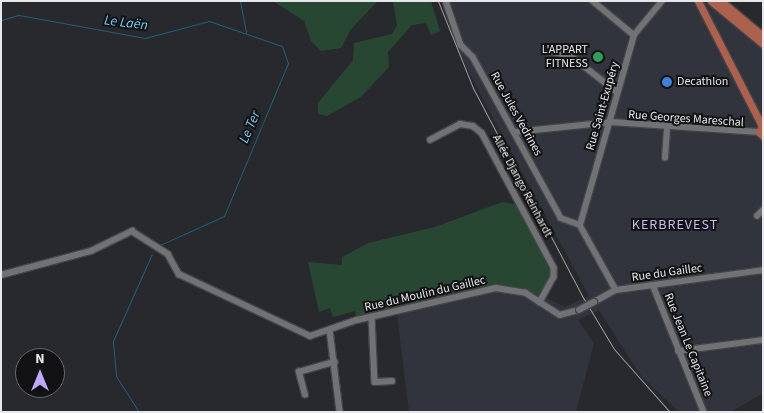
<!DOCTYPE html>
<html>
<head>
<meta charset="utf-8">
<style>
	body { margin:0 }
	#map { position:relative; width:764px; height:413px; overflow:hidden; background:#28292d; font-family:"Source Sans 3",sans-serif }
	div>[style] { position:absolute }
	.built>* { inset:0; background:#31343d }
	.green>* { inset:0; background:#284732 }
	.stream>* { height:1px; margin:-0.5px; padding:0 0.5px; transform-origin:0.5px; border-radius:0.5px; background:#205f79 }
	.roads { filter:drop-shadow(1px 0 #444548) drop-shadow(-1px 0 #444548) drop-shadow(0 1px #444548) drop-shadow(0 -1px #444548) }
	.minor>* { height:5.5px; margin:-2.75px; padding:0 2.75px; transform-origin:2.75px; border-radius:2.75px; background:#717276 }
	.major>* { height:7px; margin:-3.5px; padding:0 3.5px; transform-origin:3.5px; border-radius:3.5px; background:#ad614d }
	.rail>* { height:1px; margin:-0.5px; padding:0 0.5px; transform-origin:0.5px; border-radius:0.5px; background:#9a9b9e }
	.bridges { filter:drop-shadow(1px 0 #444548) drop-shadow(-1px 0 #444548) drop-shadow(0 1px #444548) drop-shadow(0 -1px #444548) }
	.minor-bridge>* { height:5.5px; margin:-2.75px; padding:0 2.75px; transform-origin:2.75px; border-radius:2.75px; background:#717276 }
	.dots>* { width:14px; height:14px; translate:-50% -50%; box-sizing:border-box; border:2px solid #121214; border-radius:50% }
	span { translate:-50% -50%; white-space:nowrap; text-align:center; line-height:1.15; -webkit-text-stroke:4px #121214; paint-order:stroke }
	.poi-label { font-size:12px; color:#e6e7ea }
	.right { translate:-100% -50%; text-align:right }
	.left { translate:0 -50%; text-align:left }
	.street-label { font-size:12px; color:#e6e7ea }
	.water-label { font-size:14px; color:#74cff9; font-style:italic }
	.neighbourhood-label { font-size:14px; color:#c9bbf4; letter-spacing:1px }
	.frame { position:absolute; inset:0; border:2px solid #e6e7ea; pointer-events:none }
	.north { position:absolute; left:15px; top:348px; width:50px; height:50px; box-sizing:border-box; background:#121214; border:1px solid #67676a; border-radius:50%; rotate:0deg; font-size:14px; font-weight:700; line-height:20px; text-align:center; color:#e6e7ea }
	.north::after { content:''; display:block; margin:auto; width:18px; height:22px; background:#bda9f5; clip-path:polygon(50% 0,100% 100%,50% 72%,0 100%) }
</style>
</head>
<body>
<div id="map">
	<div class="built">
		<div style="clip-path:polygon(442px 1px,714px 1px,763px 43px,763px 393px,731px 412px,679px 412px,641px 376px,599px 310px,578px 320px,594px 343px,576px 412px,409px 412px,397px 314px,498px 290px,542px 296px,565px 307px,589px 296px,485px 103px,458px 50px)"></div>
	</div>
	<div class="green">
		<div style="clip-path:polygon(273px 1px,378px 1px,351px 29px,341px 48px,321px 51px,311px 41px,304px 21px)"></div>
		<div style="clip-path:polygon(393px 1px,431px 1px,440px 31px,431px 35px,426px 23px,412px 25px,388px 52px,389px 67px,361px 97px,327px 116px,318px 114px,318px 103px,353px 60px,354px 43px,392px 34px,397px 25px)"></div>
		<div style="clip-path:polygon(502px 202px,520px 205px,552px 276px,542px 296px,498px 290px,357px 320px,355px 311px,333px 317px,330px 308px,319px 312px,308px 262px,342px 265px,342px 257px,368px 243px,435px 227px)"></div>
	</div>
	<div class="stream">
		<div style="left:240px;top:1px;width:32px;rotate:79deg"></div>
		<div style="left:1px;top:20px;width:19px;rotate:-16deg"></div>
		<div style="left:19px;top:15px;width:128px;rotate:10.3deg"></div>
		<div style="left:145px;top:38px;width:66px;rotate:-14.9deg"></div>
		<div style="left:209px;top:21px;width:77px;rotate:18.9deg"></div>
		<div style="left:282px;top:46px;width:18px;rotate:71deg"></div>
		<div style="left:288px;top:63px;width:166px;rotate:112.7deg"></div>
		<div style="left:224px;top:216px;width:70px;rotate:155.6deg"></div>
		<div style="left:139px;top:412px;width:43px;rotate:-122.6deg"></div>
		<div style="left:116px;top:376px;width:35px;rotate:-95deg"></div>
		<div style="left:113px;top:341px;width:95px;rotate:-65.9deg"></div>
	</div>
	<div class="roads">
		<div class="minor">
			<div style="left:446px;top:1px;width:46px;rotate:71.2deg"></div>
			<div style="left:461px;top:45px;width:17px;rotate:45deg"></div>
			<div style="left:473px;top:57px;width:183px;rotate:61.3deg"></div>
			<div style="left:561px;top:218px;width:20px;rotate:20deg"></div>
			<div style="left:593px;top:1px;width:53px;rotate:39.7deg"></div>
			<div style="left:548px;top:51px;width:24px;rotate:12deg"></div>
			<div style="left:571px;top:56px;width:57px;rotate:37.9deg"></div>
			<div style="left:515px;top:132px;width:97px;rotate:-5.9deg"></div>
			<div style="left:611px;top:122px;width:148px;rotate:3.9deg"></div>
			<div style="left:430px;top:140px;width:34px;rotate:-28deg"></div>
			<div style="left:460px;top:124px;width:13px;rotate:9deg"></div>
			<div style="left:473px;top:126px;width:11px;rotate:38deg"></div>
			<div style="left:482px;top:133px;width:153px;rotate:61.9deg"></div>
			<div style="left:554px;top:268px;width:9px;rotate:90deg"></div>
			<div style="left:554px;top:277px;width:29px;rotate:119deg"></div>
			<div style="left:665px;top:158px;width:31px;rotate:-86deg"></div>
			<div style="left:757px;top:216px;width:8px;rotate:-45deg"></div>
			<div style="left:580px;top:225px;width:198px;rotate:-74.1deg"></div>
			<div style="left:634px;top:35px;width:44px;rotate:-50.5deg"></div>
			<div style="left:580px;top:225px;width:74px;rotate:61deg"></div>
			<div style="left:1px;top:275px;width:93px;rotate:-14.9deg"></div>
			<div style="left:91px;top:251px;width:46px;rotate:-26deg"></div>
			<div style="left:132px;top:231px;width:43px;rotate:32.6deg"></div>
			<div style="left:168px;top:254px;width:23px;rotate:61deg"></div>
			<div style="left:179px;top:274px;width:145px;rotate:25.3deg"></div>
			<div style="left:310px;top:336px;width:50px;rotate:-18.8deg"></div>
			<div style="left:357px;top:320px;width:143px;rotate:-13deg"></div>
			<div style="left:496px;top:288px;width:30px;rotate:9deg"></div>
			<div style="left:526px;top:293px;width:40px;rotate:32.9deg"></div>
			<div style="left:560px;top:315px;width:20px;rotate:-15deg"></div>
			<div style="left:653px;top:285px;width:137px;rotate:68.1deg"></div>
			<div style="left:594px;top:302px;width:25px;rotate:-29deg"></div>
			<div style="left:616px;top:290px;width:148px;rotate:-7.7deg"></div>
			<div style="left:372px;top:317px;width:65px;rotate:87.4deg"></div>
			<div style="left:375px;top:382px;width:17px;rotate:-3deg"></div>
			<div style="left:330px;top:330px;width:83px;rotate:83deg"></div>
			<div style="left:678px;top:351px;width:86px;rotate:-7.4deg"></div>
			<div style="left:305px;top:395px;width:24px;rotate:-105deg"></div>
			<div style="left:299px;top:372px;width:37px;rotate:-16deg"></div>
		</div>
		<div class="major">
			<div style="left:698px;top:1px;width:140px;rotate:62.9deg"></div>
			<div style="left:711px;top:1px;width:67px;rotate:39.6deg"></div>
			<div style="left:721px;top:1px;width:55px;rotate:39.8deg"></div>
			<div style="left:762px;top:126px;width:7px;rotate:117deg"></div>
			<div style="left:759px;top:132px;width:6px;rotate:45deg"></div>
		</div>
	</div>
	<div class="rail">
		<div style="left:438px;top:1px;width:94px;rotate:68.1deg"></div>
		<div style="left:473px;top:88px;width:238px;rotate:62.3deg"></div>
		<div style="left:584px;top:299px;width:58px;rotate:59deg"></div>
		<div style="left:614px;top:349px;width:84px;rotate:48.4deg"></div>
	</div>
	<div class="bridges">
		<div class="minor-bridge">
			<div style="left:579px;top:310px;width:17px;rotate:-28deg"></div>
		</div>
	</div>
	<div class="dots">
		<div style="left:598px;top:57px;background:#2e9e5b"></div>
		<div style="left:667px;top:82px;background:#3f7fe0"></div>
	</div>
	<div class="poi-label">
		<span class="right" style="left:588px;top:57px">L'APPART<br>FITNESS</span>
		<span class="left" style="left:677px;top:82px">Decathlon</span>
	</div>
	<div class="street-label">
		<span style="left:603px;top:106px;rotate:-74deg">Rue Saint-Exupéry</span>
		<span style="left:516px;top:114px;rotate:61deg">Rue Jules Vedrines</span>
		<span style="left:686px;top:119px;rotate:4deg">Rue Georges Mareschal</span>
		<span style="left:522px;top:186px;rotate:62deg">Allée Django Reinhardt</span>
		<span style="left:667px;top:273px;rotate:-8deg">Rue du Gaillec</span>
		<span style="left:425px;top:294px;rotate:-13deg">Rue du Moulin du Gaillec</span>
		<span style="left:688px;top:345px;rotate:68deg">Rue Jean Le Capitaine</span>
	</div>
	<div class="water-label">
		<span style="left:126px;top:23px;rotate:7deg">Le Laën</span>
		<span style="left:250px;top:127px;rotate:-67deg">Le Ter</span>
	</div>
	<div class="neighbourhood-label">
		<span style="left:675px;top:225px">KERBREVEST</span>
	</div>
	<div class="frame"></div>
	<div class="north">N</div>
</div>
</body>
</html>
